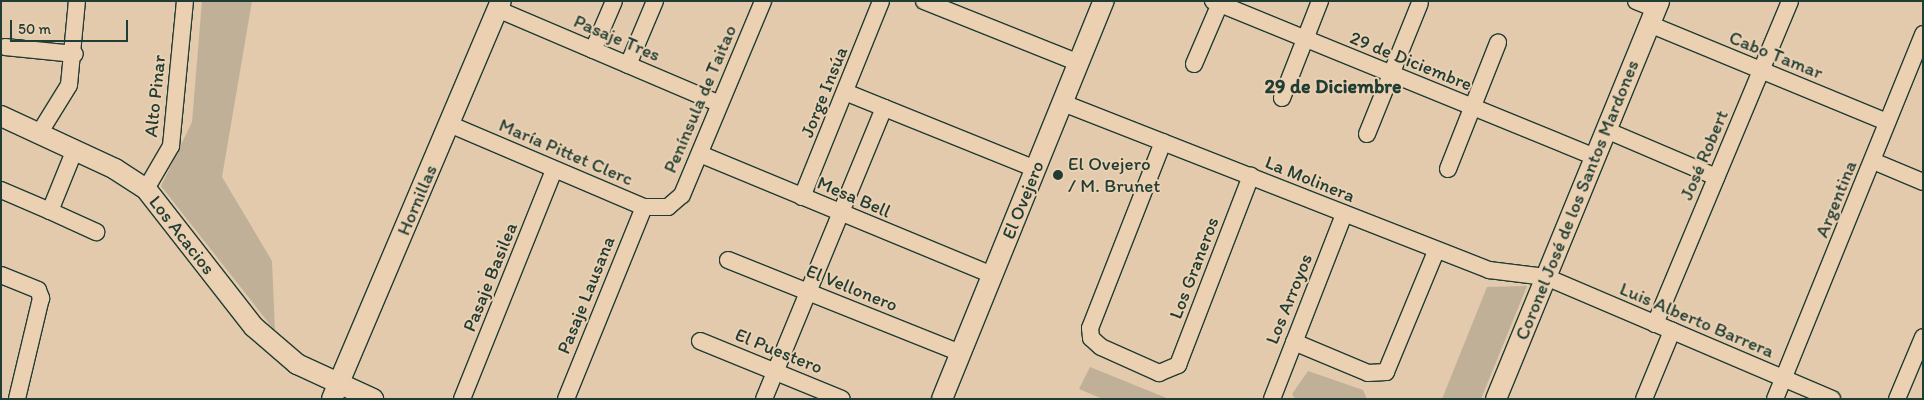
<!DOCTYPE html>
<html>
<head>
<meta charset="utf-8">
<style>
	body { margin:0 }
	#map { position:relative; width:1924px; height:400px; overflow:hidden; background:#e3caad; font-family:Itim,sans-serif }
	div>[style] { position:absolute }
	.green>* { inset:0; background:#bfb097 }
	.roads { filter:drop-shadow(1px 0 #1f3d34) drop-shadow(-1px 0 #1f3d34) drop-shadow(0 1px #1f3d34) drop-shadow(0 -1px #1f3d34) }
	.minor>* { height:16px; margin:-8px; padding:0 8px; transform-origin:8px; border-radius:8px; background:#ebd0b2 }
	.tertiary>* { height:20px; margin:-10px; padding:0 10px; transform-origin:10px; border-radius:10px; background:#ebd0b2 }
	.dots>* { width:14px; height:14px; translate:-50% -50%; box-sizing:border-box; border:2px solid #ebd0b2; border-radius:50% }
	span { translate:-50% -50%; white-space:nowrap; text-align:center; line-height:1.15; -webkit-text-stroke:4px #ebd0b2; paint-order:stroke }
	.street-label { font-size:19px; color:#1f3d34 }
	.poi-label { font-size:19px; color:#1f3d34 }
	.left { translate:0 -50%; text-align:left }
	.neighbourhood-label { font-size:20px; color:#1f3d34; font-weight:700 }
	.frame { position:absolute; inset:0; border:2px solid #1f3d34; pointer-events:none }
	.scale { position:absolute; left:10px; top:20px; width:118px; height:22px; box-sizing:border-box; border:2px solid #1f3d34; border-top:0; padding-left:6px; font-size:15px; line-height:18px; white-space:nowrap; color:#1f3d34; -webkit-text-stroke:4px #ebd0b2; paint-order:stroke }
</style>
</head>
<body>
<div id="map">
	<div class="green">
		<div style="clip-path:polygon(202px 1px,252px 1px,222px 177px,272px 261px,275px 331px,161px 186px,192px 122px)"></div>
		<div style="clip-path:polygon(1527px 286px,1481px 399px,1442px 399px,1487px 287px)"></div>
		<div style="clip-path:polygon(1090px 367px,1169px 399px,1103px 399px,1079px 389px)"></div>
		<div style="clip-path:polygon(1308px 371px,1363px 390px,1367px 399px,1295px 399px,1292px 394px)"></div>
	</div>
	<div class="roads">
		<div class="minor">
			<div style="left:924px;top:1px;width:167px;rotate:21.8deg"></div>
			<div style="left:1213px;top:1px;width:413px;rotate:22.2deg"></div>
			<div style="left:1636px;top:1px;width:22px;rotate:22deg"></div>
			<div style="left:497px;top:9px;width:242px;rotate:23.1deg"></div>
			<div style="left:1649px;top:24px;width:257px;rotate:22.4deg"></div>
			<div style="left:5px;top:47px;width:70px;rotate:5.7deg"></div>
			<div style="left:593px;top:50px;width:53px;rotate:-66.8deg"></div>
			<div style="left:1194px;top:64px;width:69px;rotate:-66.8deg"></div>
			<div style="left:628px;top:65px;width:69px;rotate:-67.1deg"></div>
			<div style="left:845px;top:92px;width:206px;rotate:22deg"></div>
			<div style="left:1282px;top:98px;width:104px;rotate:-68.6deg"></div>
			<div style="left:1063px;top:103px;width:458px;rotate:21.4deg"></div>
			<div style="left:1489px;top:270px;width:57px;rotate:7deg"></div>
			<div style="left:1546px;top:277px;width:311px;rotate:23.1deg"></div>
			<div style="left:449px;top:124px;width:212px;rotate:23.1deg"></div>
			<div style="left:644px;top:207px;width:24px"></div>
			<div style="left:668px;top:207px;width:18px;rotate:-41deg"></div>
			<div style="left:682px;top:195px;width:210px;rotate:-67.3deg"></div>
			<div style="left:1606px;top:130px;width:120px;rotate:23.1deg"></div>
			<div style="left:40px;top:132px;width:55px;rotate:-58.3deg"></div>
			<div style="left:69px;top:85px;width:84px;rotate:-84.6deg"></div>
			<div style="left:1367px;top:134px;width:141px;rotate:-68deg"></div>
			<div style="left:1163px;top:142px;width:200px;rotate:111.4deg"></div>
			<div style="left:1090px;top:328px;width:10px;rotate:84deg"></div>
			<div style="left:1091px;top:338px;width:13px;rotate:42deg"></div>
			<div style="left:1101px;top:347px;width:64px;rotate:24.1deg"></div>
			<div style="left:1159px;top:373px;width:21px;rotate:-23deg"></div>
			<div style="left:1178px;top:365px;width:203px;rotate:-68.9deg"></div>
			<div style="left:700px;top:154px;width:316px;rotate:22.5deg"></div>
			<div style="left:1873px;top:161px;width:54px;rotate:22.8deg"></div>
			<div style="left:1448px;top:169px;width:136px;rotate:-68.4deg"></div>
			<div style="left:146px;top:189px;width:50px;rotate:-59.8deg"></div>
			<div style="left:171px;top:146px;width:146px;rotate:-84.5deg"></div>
			<div style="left:1px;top:190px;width:53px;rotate:23.2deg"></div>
			<div style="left:50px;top:211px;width:67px;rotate:-68deg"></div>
			<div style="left:802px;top:197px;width:211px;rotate:-68deg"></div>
			<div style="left:50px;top:211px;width:51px;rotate:24.5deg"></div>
			<div style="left:728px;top:260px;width:250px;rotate:21.8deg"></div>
			<div style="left:1px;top:275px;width:40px;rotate:22deg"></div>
			<div style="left:38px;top:290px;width:9px;rotate:69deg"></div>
			<div style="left:41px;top:298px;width:104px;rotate:103.4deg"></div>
			<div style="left:1655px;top:324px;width:350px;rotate:-67.3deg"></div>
			<div style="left:700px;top:341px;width:153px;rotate:22.2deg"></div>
			<div style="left:1294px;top:342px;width:80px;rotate:22.7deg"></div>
			<div style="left:1368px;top:373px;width:18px;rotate:-3deg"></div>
			<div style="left:1386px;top:372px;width:131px;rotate:-67.5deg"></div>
			<div style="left:462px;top:399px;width:247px;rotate:-68.1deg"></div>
			<div style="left:566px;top:399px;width:207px;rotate:-67.9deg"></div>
			<div style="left:764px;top:399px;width:315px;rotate:-67.6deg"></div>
			<div style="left:1272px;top:399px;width:199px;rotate:-68.7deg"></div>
			<div style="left:1644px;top:399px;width:74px;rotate:-67.6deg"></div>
			<div style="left:1775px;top:399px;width:394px;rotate:-67.9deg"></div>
			<div style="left:1897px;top:399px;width:67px;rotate:-67.2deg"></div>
		</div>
		<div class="tertiary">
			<div style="left:1px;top:116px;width:126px;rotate:24.9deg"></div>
			<div style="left:115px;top:169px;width:37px;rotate:33deg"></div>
			<div style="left:146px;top:189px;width:175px;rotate:52deg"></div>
			<div style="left:254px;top:327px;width:57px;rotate:40.7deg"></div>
			<div style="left:297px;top:364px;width:84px;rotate:24.7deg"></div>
			<div style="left:332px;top:399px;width:432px;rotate:-67deg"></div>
			<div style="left:942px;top:399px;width:430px;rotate:-67.9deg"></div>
			<div style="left:1496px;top:399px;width:430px;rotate:-67.7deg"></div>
		</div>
	</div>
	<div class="dots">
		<div style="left:1058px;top:175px;background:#1f3d34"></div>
	</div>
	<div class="street-label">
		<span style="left:617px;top:38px;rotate:23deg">Pasaje Tres</span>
		<span style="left:1776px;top:55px;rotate:22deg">Cabo Tamar</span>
		<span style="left:1411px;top:61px;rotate:22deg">29 de Diciembre</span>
		<span style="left:824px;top:92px;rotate:-68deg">Jorge Insúa</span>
		<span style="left:155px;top:96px;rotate:-84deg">Alto Pinar</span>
		<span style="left:700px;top:99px;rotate:-67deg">Península de Taitao</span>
		<span style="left:566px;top:152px;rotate:23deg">María Pittet Clerc</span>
		<span style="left:1704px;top:155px;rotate:-67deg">José Robert</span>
		<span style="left:1310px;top:179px;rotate:22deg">La Molinera</span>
		<span style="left:854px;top:197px;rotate:23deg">Mesa Bell</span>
		<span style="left:1836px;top:199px;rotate:-68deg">Argentina</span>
		<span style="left:417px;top:200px;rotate:-67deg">Hornillas</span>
		<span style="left:1023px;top:200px;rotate:-68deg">El Ovejero</span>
		<span style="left:1577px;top:200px;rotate:-68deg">Coronel José de los Santos Mardones</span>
		<span style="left:182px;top:235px;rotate:52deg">Los Acacios</span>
		<span style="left:1194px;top:268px;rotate:-69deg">Los Graneros</span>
		<span style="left:490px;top:277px;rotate:-68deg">Pasaje Basilea</span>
		<span style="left:852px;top:288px;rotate:22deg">El Vellonero</span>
		<span style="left:586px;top:295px;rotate:-68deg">Pasaje Lausana</span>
		<span style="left:1289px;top:299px;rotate:-68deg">Los Arroyos</span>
		<span style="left:1697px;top:320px;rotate:23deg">Luis Alberto Barrera</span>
		<span style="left:779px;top:351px;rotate:22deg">El Puestero</span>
	</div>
	<div class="poi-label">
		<span class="left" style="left:1068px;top:175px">El Ovejero<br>/ M. Brunet</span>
	</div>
	<div class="neighbourhood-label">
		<span style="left:1333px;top:86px">29 de Diciembre</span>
	</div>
	<div class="frame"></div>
	<div class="scale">50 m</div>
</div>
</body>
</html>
